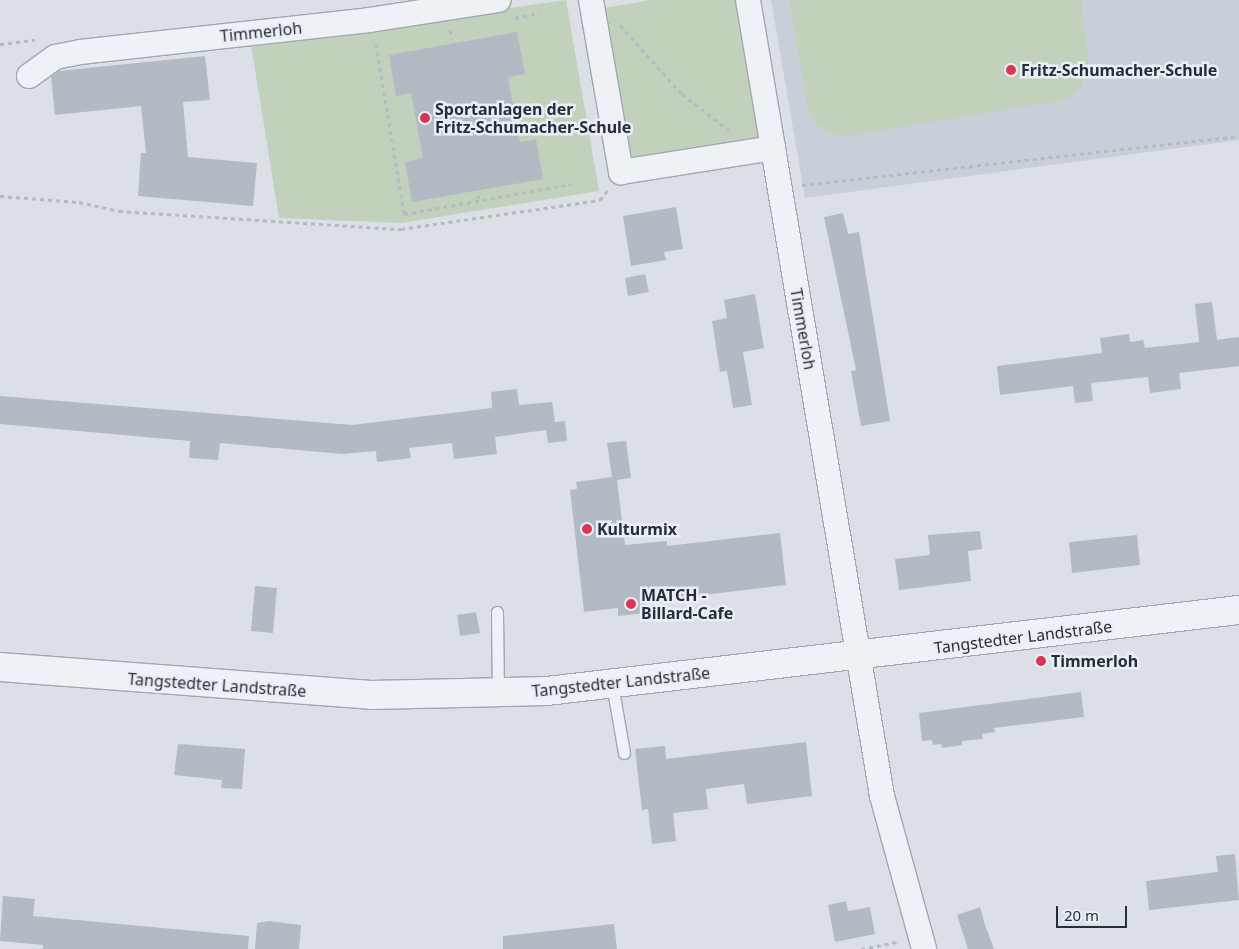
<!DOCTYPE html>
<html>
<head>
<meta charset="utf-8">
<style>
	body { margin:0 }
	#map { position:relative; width:1239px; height:949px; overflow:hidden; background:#dbe0e7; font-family:"Noto Sans",sans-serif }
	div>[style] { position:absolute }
	.built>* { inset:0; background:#c9cfd9 }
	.green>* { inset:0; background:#c2d1bc }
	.building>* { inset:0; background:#b2bac4 }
	.path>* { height:3px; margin-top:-1.5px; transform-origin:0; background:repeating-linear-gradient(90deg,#b5bbc2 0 4px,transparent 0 8px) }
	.roads { filter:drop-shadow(1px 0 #a0a7b1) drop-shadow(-1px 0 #a0a7b1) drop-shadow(0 1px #a0a7b1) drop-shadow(0 -1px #a0a7b1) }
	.service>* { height:11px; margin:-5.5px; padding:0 5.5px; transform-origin:5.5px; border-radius:5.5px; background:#eef1f5 }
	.minor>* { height:24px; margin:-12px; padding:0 12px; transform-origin:12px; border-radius:12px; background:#eef1f5 }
	.tertiary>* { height:28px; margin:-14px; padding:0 14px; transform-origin:14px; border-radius:14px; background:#eef1f5 }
	.dots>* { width:14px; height:14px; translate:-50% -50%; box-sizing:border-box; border:2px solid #ebeff5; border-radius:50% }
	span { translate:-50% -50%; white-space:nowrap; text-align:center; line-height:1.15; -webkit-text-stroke:5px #ebeff5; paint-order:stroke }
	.street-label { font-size:16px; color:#242f3e }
	.poi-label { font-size:16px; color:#242f3e; font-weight:700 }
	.left { translate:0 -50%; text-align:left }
	.scale { position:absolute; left:1056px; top:906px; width:71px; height:22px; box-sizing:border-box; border:2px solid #242f3e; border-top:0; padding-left:6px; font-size:15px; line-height:18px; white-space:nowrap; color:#242f3e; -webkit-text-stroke:4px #ebeff5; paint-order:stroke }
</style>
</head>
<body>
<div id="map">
	<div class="built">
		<div style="clip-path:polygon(771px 0,1239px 0,1239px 140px,805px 198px)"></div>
	</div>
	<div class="green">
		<div style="clip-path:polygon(566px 0,599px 191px,401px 223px,279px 218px,251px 45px)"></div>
		<div style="clip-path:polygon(650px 0,735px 0,760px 138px,625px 160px,599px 9px)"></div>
		<div style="clip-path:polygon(789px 0,1081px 0,1089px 68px,1080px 89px,1064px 100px,841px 137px,818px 126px,808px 109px)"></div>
	</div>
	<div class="building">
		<div style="clip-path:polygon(517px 32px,525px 74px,508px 77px,520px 142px,536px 139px,543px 179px,412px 202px,405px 162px,423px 158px,411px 93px,396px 96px,389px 55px)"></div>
		<div style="clip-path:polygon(205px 56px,210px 100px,183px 102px,188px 157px,257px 163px,253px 206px,138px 196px,141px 153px,146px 153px,141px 106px,55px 115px,51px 77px,59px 71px)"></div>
		<div style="clip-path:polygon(676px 207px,683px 249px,664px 252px,666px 260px,631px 266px,623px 216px)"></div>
		<div style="clip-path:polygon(843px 213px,848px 234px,859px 232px,890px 421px,861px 426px,851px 371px,856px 370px,824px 217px)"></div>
		<div style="clip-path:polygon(645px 274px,649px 292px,628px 296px,625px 278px)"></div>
		<div style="clip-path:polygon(755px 294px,764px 348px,743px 352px,752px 405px,733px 408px,727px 371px,720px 372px,712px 321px,727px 318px,724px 300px)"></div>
		<div style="clip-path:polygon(1212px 302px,1217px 340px,1239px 337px,1239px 366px,1179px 373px,1181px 389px,1150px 393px,1148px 377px,1091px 383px,1093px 401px,1075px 403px,1073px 386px,1000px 395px,997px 366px,1102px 353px,1100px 338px,1129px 334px,1130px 342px,1143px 340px,1145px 348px,1199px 342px,1195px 304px)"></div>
		<div style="clip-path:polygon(517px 389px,519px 405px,552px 402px,555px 422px,565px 421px,567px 441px,548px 443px,546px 430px,495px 437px,497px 454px,454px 459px,452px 443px,409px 448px,411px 458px,377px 462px,376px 451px,342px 454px,220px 443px,218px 460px,189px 458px,190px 441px,0 424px,0 396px,352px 425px,492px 408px,491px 392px)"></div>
		<div style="clip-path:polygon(626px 441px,631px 478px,617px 480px,625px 545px,667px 541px,667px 546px,780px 533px,786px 585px,645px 602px,646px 613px,618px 616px,618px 608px,584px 612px,570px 490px,577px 489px,576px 482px,612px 477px,607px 443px)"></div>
		<div style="clip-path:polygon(980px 531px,982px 549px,968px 551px,971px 581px,899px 590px,895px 559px,930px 555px,928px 535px)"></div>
		<div style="clip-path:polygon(1137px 535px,1140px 565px,1072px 573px,1069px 542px)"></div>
		<div style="clip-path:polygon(255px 586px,277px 588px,273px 633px,251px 631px)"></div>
		<div style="clip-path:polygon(476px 612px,480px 633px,460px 636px,457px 615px)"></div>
		<div style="clip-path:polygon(1081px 692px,1084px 717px,994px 728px,995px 732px,982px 734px,983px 739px,962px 741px,962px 745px,942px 748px,941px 744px,933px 745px,932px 740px,922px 741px,919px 713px)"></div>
		<div style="clip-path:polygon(806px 742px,812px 796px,747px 804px,744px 784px,706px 789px,708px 809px,673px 813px,676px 841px,652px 844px,648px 809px,642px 810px,635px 749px,665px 746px,666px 759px)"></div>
		<div style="clip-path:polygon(178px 744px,245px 749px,242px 789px,221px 788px,222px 780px,174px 775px)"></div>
		<div style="clip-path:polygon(1235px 854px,1239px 900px,1149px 910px,1146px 881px,1218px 872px,1216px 856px)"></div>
		<div style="clip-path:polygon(3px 896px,35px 899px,33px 916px,249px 936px,248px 949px,43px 949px,43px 945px,0 941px)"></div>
		<div style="clip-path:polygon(846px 901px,848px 911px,870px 907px,875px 934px,835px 942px,828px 905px)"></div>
		<div style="clip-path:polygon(980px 907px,985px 925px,994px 949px,968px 949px,957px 915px)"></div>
		<div style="clip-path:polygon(269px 921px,301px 925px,299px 949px,255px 949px,257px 923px)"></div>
		<div style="clip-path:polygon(614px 924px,617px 949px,503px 949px,503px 936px)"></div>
	</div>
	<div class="path">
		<div style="left:515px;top:18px;width:25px;rotate:-12deg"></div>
		<div style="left:620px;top:25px;width:93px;rotate:48.1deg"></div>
		<div style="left:682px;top:94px;width:61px;rotate:37.6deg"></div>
		<div style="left:450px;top:30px;width:9px;rotate:77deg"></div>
		<div style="left:0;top:44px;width:35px;rotate:-7deg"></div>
		<div style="left:376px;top:44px;width:172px;rotate:80.6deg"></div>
		<div style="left:404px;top:214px;width:170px;rotate:-10.2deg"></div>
		<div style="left:802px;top:185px;width:440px;rotate:-6.4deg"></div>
		<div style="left:478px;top:195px;width:6px;rotate:81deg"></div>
		<div style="left:0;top:196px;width:79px;rotate:4.3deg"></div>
		<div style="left:79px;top:202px;width:41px;rotate:12.7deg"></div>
		<div style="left:119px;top:211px;width:283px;rotate:3.7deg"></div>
		<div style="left:401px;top:229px;width:201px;rotate:-8.3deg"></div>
		<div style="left:600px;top:200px;width:13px;rotate:-51deg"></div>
		<div style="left:861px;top:949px;width:38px;rotate:-11deg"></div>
	</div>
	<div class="roads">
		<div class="service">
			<div style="left:497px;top:612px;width:81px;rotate:89.3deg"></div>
			<div style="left:612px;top:684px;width:70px;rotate:80.1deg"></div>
		</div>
		<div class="minor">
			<div style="left:591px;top:0;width:175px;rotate:80.1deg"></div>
			<div style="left:621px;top:172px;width:154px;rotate:-9deg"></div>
			<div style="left:773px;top:148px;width:657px;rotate:80.45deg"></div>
			<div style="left:882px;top:796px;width:159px;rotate:74.6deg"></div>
			<div style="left:748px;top:0;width:150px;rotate:80.4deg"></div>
			<div style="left:29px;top:76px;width:32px;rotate:-36deg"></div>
			<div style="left:55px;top:57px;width:25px;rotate:-11deg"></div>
			<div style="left:80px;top:52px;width:291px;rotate:-6.3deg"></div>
			<div style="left:369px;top:20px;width:131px;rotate:-8.8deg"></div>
		</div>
		<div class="tertiary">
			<div style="left:0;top:667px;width:372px;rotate:4.3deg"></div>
			<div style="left:371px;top:695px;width:176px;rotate:-1.3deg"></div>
			<div style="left:547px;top:691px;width:697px;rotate:-6.68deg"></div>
		</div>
	</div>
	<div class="dots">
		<div style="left:1011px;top:70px;background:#d73654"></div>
		<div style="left:425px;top:118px;background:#d73654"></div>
		<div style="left:587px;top:529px;background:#d73654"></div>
		<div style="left:631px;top:604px;background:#d73654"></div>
		<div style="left:1041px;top:661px;background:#d73654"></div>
	</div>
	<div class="street-label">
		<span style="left:261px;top:32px;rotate:-6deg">Timmerloh</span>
		<span style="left:803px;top:329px;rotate:80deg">Timmerloh</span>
		<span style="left:1023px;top:637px;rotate:-7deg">Tangstedter Landstraße</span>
		<span style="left:621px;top:682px;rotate:-6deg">Tangstedter Landstraße</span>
		<span style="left:217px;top:685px;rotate:4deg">Tangstedter Landstraße</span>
	</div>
	<div class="poi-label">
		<span class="left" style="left:1021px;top:70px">Fritz-Schumacher-Schule</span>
		<span class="left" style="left:435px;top:118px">Sportanlagen der<br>Fritz-Schumacher-Schule</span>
		<span class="left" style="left:597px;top:529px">Kulturmix</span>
		<span class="left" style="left:641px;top:604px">MATCH -<br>Billard-Cafe</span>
		<span class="left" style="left:1051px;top:661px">Timmerloh</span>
	</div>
	<div class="scale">20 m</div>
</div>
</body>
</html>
